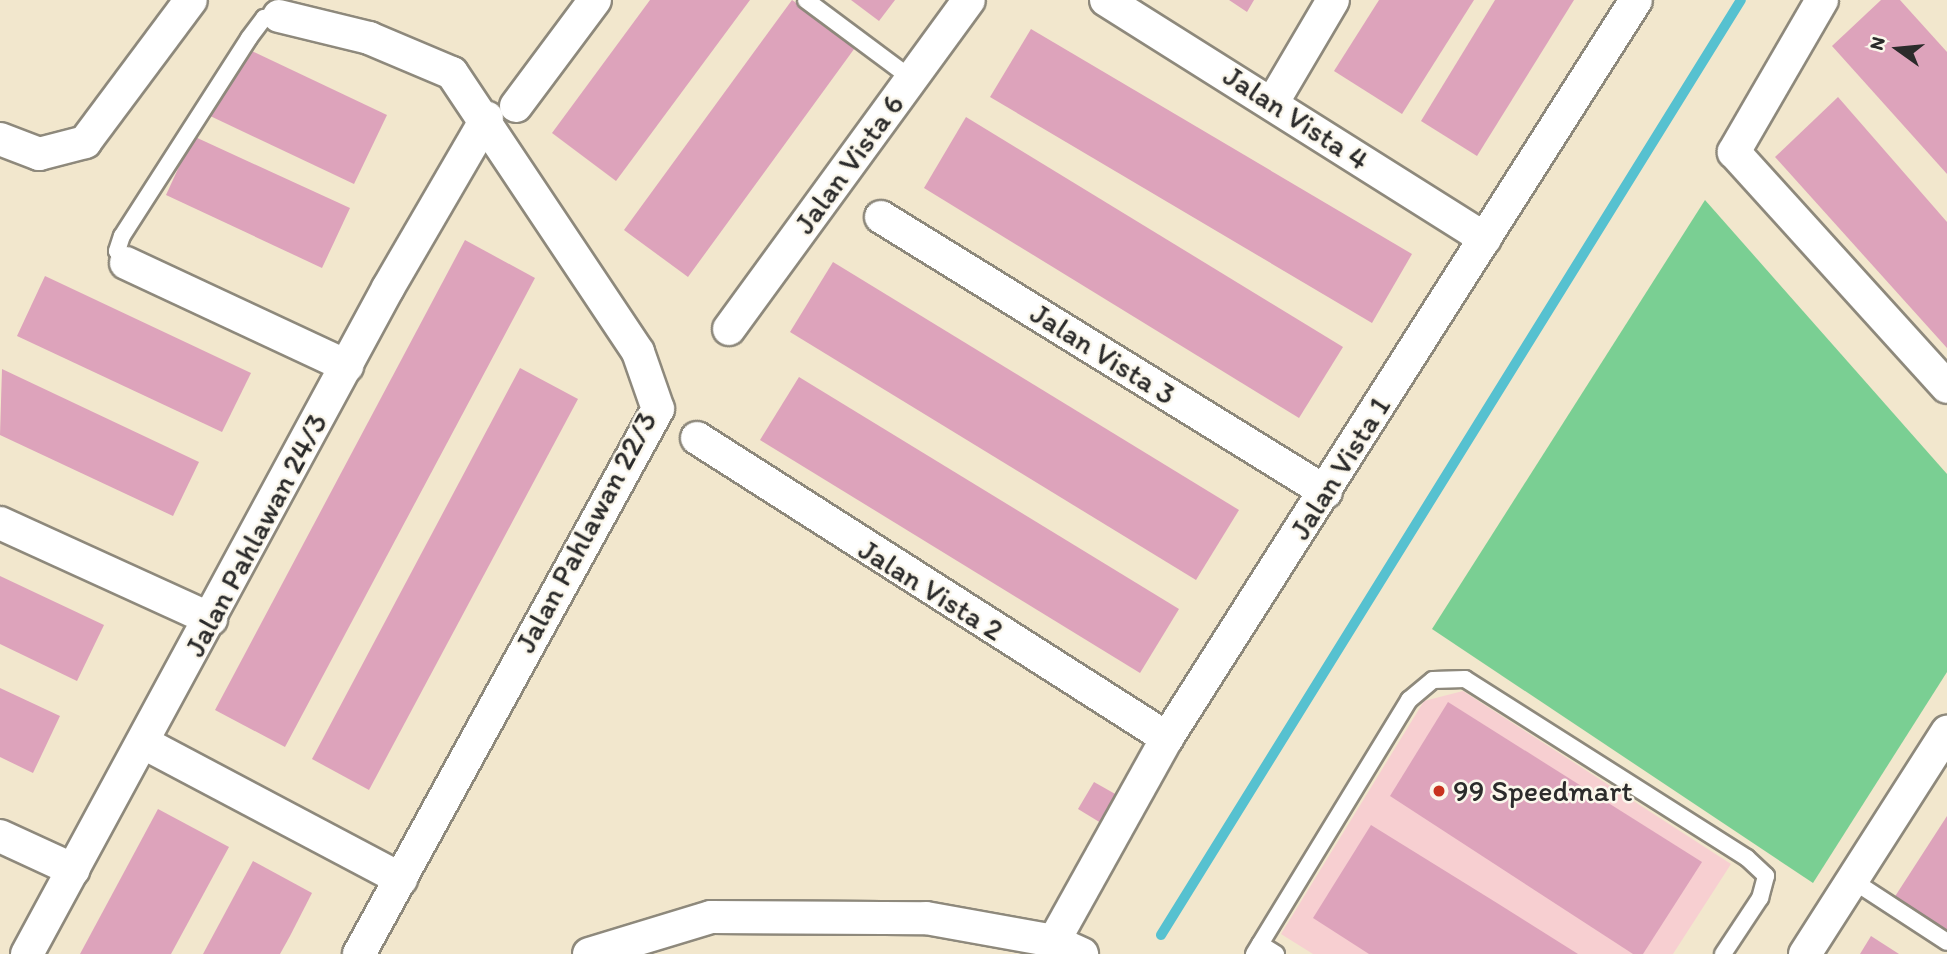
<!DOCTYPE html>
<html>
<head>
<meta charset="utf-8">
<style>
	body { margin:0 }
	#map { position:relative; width:1947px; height:954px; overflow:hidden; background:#f2e7cd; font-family:Itim,sans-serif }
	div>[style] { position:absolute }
	.built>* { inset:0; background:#f7cfd1 }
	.green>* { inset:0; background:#7acf93 }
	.stream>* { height:10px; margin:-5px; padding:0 5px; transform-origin:5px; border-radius:5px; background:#56c1d0 }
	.building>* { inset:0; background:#dda3bb }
	.roads { filter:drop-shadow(2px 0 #8e897c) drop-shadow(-2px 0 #8e897c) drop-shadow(0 2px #8e897c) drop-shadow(0 -2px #8e897c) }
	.lane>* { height:16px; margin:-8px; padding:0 8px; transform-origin:8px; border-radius:8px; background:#fff }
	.street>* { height:32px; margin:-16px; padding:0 16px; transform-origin:16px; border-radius:16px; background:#fff }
	.dots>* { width:19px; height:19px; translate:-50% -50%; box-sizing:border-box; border:4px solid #fbf7ec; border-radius:50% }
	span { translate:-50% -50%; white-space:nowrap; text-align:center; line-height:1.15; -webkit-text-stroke:5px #fbf7ec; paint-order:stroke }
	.street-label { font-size:30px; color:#2b2b2b }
	.poi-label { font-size:30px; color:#2b2b2b }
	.left { translate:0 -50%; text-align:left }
	.north { position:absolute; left:1863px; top:14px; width:70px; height:70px; -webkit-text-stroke:5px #fbf7ec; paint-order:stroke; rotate:285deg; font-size:19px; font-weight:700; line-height:28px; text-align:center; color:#2b2b2b }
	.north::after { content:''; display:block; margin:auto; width:24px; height:32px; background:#2b2b2b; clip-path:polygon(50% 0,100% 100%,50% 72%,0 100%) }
</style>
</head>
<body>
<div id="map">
	<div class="built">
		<div style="clip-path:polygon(1463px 691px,1731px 864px,1673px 954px,1313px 954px,1281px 934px,1424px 701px)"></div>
	</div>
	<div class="green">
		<div style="clip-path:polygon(1705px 200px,1947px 474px,1947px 672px,1813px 883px,1432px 629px)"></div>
	</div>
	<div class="stream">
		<div style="left:1161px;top:935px;width:1100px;rotate:-58.19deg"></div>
	</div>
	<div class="building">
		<div style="clip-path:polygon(650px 0,750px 0,616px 181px,552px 133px)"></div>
		<div style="clip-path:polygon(792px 0,857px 45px,688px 277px,624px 230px)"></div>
		<div style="clip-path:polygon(851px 0,895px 0,879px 21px)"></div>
		<div style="clip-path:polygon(1229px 0,1254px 0,1247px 12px)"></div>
		<div style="clip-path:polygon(1379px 0,1474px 0,1402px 114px,1334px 71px)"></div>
		<div style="clip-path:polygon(1495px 0,1574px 0,1477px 156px,1421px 121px)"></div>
		<div style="clip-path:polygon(1881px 0,1900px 0,1947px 52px,1947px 174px,1832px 46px)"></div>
		<div style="clip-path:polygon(1031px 29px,1412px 254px,1372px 323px,990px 97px)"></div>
		<div style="clip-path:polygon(239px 45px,387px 115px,354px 184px,206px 114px)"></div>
		<div style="clip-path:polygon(1838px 97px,1947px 222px,1947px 348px,1775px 157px)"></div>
		<div style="clip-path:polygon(966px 117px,1343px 347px,1299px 418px,924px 188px)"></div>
		<div style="clip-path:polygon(193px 136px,350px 208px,322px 268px,166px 195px)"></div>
		<div style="clip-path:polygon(465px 240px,535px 278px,285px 747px,215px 710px)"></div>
		<div style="clip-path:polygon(833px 262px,1239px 510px,1196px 580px,790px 332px)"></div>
		<div style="clip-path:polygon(45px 276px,251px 373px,222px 432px,17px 336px)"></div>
		<div style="clip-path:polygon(520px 368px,578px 399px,369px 790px,312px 759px)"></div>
		<div style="clip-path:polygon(2px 369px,199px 462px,173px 516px,0 435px)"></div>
		<div style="clip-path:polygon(799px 377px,1179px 609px,1140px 673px,760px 440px)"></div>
		<div style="clip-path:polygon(0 576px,104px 625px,77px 681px,0 644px)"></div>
		<div style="clip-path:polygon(0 688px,60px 716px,33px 773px,0 757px)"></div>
		<div style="clip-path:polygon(1448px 702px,1702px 862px,1643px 954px,1633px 954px,1390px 796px)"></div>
		<div style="clip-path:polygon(1094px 782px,1117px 795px,1101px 823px,1078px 809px)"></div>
		<div style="clip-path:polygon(158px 809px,229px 847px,171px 954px,80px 954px)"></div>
		<div style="clip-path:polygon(1947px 816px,1947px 931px,1894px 898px)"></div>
		<div style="clip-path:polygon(1371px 825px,1497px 903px,1578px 954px,1369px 954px,1313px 918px)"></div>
		<div style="clip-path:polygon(253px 861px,312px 893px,290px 936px,280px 954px,203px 954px)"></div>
		<div style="clip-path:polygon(1871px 936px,1899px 954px,1860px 954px)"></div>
	</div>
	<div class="roads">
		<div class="lane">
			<div style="left:806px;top:0;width:132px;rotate:36.7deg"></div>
			<div style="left:126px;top:263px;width:15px;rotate:-127deg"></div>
			<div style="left:117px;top:251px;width:16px;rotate:-72deg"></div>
			<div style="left:122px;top:236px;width:235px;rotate:-57.3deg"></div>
			<div style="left:249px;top:38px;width:25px;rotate:-53deg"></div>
			<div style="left:264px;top:18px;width:15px;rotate:-8deg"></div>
			<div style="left:1852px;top:880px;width:113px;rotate:33.1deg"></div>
			<div style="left:1260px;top:944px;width:19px;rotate:32deg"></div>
			<div style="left:1254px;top:954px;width:298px;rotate:-58.6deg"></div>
			<div style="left:1409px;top:700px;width:31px;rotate:-40deg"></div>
			<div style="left:1433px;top:680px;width:32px;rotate:-2deg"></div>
			<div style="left:1465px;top:679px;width:334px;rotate:32.4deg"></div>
			<div style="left:1747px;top:858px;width:26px;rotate:43deg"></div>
			<div style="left:1766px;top:876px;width:23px;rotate:105deg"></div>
			<div style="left:1760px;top:898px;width:67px;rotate:123.5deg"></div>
		</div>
		<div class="street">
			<div style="left:1106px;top:0;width:448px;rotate:32.2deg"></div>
			<div style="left:1822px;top:0;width:176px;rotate:120.1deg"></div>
			<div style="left:1734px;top:152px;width:317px;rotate:47.8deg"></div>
			<div style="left:279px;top:16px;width:93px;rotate:13.7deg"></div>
			<div style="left:369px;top:38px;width:90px;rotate:22.9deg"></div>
			<div style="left:452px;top:73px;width:335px;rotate:56.3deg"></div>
			<div style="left:638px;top:352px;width:60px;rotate:70.7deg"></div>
			<div style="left:658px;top:409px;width:622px;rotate:118.75deg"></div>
			<div style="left:1273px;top:102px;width:118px;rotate:-59.5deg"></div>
			<div style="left:516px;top:106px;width:132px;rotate:-53.3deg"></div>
			<div style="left:0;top:139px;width:42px;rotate:21deg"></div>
			<div style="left:39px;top:154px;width:48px;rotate:-14.6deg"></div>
			<div style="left:85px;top:142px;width:177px;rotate:-53.3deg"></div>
			<div style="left:881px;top:217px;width:523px;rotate:31.72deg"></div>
			<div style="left:126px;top:263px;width:244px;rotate:25deg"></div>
			<div style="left:729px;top:329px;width:407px;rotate:-53.9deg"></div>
			<div style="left:697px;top:438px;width:558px;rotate:32.55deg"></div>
			<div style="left:0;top:523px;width:232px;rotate:24.5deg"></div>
			<div style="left:144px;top:743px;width:291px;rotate:27.9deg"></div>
			<div style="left:0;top:836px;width:81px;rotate:24.7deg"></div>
			<div style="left:1054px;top:941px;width:232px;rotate:-60.9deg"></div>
			<div style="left:1167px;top:738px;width:874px;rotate:-57.56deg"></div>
			<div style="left:27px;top:954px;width:758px;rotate:-61.54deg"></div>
			<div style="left:388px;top:288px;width:197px;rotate:-59.8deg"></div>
			<div style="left:589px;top:954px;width:127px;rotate:-16.9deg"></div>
			<div style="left:711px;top:917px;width:215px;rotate:0.3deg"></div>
			<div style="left:926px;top:918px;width:130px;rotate:10.2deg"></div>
			<div style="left:1054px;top:941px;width:31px;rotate:25deg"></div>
			<div style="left:1805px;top:954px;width:264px;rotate:-57.4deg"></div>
		</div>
	</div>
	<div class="dots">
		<div style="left:1439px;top:791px;background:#c8321e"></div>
	</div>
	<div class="street-label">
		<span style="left:1296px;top:118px;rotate:33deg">Jalan Vista 4</span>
		<span style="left:849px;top:164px;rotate:-54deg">Jalan Vista 6</span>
		<span style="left:1103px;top:354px;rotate:32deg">Jalan Vista 3</span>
		<span style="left:1340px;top:468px;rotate:-58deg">Jalan Vista 1</span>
		<span style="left:586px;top:532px;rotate:-62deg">Jalan Pahlawan 22/3</span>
		<span style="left:256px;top:535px;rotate:-62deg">Jalan Pahlawan 24/3</span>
		<span style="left:931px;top:590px;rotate:32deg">Jalan Vista 2</span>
	</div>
	<div class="poi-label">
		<span class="left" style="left:1453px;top:791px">99 Speedmart</span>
	</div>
	<div class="north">N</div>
</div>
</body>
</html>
